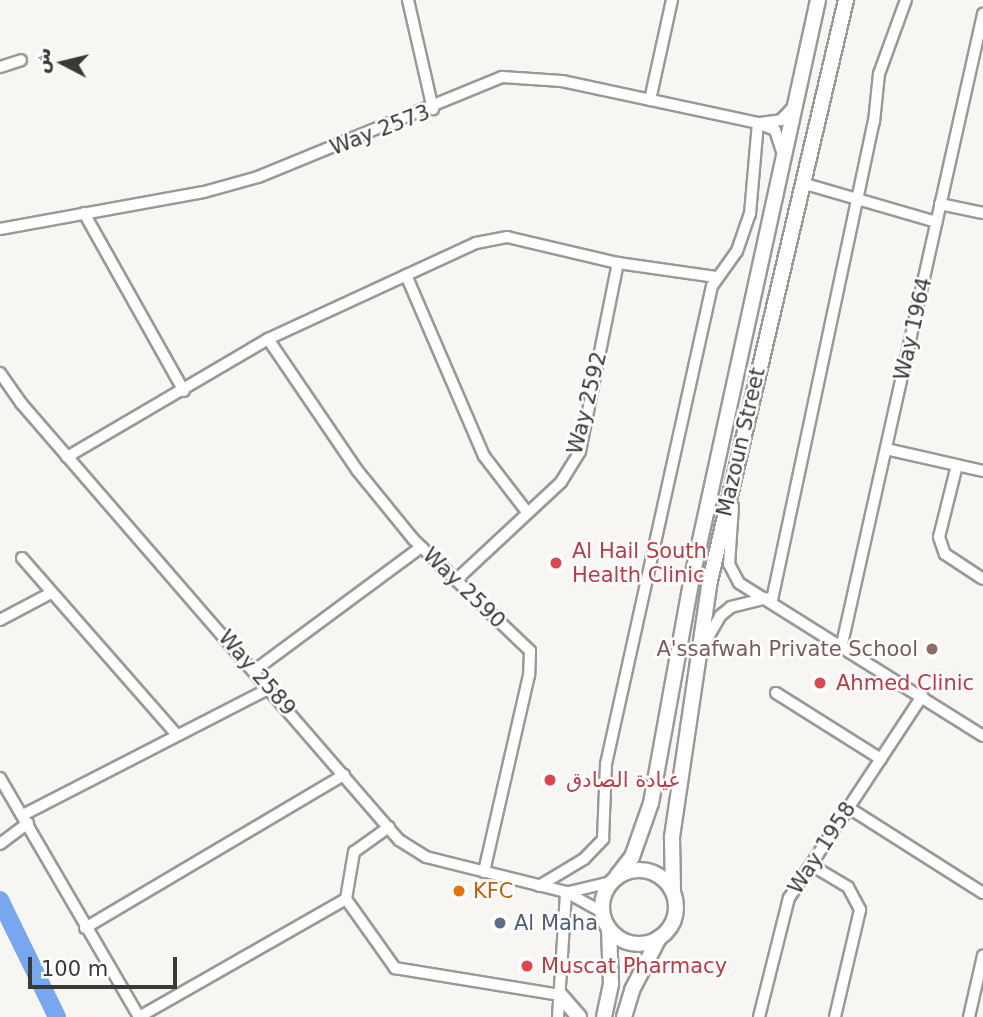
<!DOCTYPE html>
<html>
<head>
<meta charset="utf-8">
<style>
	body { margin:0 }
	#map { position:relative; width:983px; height:1017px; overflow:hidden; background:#f8f6f3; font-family:"DejaVu Sans",Vazirmatn,sans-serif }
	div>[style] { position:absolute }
	.river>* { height:18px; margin:-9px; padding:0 9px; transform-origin:9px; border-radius:9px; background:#77a7ef }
	.roads { filter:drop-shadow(2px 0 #9a9996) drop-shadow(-2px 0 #9a9996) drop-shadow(0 2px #9a9996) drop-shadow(0 -2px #9a9996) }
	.minor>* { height:10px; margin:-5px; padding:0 5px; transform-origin:5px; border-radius:5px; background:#fff }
	.major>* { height:14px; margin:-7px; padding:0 7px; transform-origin:7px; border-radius:7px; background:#fff }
	.major>.ring { margin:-7px; padding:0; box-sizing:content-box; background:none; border:14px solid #fff; border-radius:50% }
	.dots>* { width:19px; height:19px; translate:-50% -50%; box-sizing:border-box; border:4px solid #fff; border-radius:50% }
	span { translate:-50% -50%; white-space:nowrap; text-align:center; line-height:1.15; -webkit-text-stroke:5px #fff; paint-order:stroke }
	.street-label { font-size:21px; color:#3a3938 }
	.health-label { font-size:21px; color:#be3a42 }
	.left { translate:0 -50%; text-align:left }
	.education-label { font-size:21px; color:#785e54 }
	.right { translate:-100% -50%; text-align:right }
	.food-label { font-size:21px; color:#c56008 }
	.service-label { font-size:21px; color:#4e5e75 }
	.north { position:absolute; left:28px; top:28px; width:70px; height:70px; -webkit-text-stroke:5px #fff; paint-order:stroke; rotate:277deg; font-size:19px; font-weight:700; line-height:28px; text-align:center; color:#3a3938 }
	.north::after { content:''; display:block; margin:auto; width:24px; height:32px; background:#3a3938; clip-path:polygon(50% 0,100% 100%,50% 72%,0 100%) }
	.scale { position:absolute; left:28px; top:957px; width:149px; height:32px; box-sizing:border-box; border:4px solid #3a3938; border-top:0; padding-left:9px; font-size:21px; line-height:24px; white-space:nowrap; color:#3a3938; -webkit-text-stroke:5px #fff; paint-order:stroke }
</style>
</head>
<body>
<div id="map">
	<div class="river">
		<div style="left:0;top:900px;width:130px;rotate:64deg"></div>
	</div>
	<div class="roads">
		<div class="minor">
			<div style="left:408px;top:0;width:112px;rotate:77.1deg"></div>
			<div style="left:0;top:67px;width:22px;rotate:-18deg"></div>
			<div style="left:650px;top:100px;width:102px;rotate:-77.6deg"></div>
			<div style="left:760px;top:123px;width:21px;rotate:-8deg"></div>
			<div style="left:781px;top:120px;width:18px;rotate:-47deg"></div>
			<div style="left:802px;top:183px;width:140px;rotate:16.2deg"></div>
			<div style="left:940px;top:204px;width:44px;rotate:11.8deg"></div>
			<div style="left:84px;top:213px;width:204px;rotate:60.7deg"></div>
			<div style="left:0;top:229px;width:207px;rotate:-10.3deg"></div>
			<div style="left:204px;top:192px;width:56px;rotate:-15.5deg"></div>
			<div style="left:258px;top:177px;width:264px;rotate:-22.3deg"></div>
			<div style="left:502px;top:77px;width:60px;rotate:3.8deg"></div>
			<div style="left:562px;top:81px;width:200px;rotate:12.1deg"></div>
			<div style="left:758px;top:123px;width:18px;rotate:22deg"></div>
			<div style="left:775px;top:130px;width:22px;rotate:72deg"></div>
			<div style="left:406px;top:275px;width:197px;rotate:66.7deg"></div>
			<div style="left:484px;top:456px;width:71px;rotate:52.5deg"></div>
			<div style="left:268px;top:339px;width:158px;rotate:55.8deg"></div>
			<div style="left:357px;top:470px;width:89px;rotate:50.9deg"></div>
			<div style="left:413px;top:539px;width:162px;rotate:43.7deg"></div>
			<div style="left:530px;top:651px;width:24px;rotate:92deg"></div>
			<div style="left:529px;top:675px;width:202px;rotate:102.9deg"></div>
			<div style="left:0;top:373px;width:37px;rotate:55deg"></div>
			<div style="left:21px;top:403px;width:578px;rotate:49.14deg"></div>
			<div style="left:399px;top:840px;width:32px;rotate:32deg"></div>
			<div style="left:426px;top:857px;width:144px;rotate:14deg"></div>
			<div style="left:566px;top:892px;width:41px;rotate:29.1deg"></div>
			<div style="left:886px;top:449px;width:99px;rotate:12.8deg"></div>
			<div style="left:67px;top:457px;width:233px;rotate:-30.4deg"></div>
			<div style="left:268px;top:339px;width:229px;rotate:-24.8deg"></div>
			<div style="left:476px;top:243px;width:32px;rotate:-11deg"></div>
			<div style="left:507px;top:237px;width:114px;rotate:13.2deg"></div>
			<div style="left:618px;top:263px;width:99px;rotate:8.1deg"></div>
			<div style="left:957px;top:465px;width:74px;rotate:104deg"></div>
			<div style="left:939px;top:537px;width:18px;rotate:71deg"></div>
			<div style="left:945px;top:554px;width:45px;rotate:33.3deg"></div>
			<div style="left:733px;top:506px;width:58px;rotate:93.9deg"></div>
			<div style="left:729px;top:564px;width:21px;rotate:62deg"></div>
			<div style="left:739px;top:583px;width:288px;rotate:32.1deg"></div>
			<div style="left:22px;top:558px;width:235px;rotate:48.8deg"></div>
			<div style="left:456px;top:580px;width:144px;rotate:-43deg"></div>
			<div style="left:561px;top:482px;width:36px;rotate:-58deg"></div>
			<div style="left:580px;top:451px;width:192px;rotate:-78.6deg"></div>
			<div style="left:772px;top:600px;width:489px;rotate:-78deg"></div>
			<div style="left:874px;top:122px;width:48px;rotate:-84.1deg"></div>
			<div style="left:879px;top:74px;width:79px;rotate:-70deg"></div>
			<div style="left:0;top:620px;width:58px;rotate:-27.9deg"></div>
			<div style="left:842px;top:644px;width:646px;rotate:-77.38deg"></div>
			<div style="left:703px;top:646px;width:34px;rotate:-60deg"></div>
			<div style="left:720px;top:616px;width:14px;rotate:-39deg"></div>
			<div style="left:731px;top:607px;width:36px;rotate:-14deg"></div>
			<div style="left:255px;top:670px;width:207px;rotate:-36.5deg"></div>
			<div style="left:776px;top:693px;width:124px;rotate:32.2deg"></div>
			<div style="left:0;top:778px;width:276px;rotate:59.8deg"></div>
			<div style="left:849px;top:808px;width:159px;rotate:32.4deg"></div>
			<div style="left:23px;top:815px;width:278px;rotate:-27.2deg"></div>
			<div style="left:0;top:844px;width:35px;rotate:-37deg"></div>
			<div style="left:811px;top:865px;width:43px;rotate:30.7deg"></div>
			<div style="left:848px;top:887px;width:26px;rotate:62deg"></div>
			<div style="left:860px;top:910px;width:110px;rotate:103.2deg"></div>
			<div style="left:539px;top:886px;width:52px;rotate:-31deg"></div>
			<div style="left:584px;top:859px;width:28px;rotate:-46deg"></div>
			<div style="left:603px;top:839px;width:75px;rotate:-87.7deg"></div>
			<div style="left:606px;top:764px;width:490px;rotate:-77.5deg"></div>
			<div style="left:712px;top:286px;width:43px;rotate:-54.5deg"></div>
			<div style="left:737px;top:251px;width:39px;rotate:-71deg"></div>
			<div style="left:750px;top:214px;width:91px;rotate:-85deg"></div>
			<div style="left:569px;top:892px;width:43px;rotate:-13.4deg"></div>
			<div style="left:346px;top:899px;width:85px;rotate:54.6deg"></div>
			<div style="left:395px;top:968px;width:167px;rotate:9.3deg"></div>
			<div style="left:85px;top:928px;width:301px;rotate:-30.6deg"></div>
			<div style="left:139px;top:1017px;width:238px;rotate:-29.7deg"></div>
			<div style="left:346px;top:899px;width:48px;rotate:-80.3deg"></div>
			<div style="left:354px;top:852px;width:43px;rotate:-35.5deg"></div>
			<div style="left:558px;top:1017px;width:125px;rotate:-86.3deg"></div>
			<div style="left:759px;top:1017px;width:123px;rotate:-75.9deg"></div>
			<div style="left:789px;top:898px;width:242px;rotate:-56.6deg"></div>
			<div style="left:969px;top:1017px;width:63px;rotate:-77.1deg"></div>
		</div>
		<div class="major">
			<div class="ring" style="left:602px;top:870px;width:60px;height:60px"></div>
			<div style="left:617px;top:876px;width:24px;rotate:-52deg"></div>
			<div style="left:632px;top:857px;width:57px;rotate:-70.6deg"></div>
			<div style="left:651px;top:803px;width:225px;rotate:-79.7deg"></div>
			<div style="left:691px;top:582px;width:596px;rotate:-77.69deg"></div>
			<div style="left:673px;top:890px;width:53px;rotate:-91.1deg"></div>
			<div style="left:672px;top:837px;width:255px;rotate:-81.6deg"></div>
			<div style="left:709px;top:585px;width:601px;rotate:-76.82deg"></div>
			<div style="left:560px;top:995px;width:29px;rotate:49deg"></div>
			<div style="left:604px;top:1017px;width:34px;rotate:-78deg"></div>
			<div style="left:611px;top:984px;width:54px;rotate:-92.1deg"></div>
			<div style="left:624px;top:1017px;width:28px;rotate:-73deg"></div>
			<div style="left:632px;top:990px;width:59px;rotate:-62.6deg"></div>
		</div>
	</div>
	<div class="dots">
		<div style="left:556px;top:563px;background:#e0444e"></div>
		<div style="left:932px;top:649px;background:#8d6e63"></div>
		<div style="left:820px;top:683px;background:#e0444e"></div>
		<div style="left:550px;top:780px;background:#e0444e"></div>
		<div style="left:459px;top:891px;background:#e8710a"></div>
		<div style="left:500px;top:923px;background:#5c6f8a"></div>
		<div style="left:527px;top:966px;background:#e0444e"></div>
	</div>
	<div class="street-label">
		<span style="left:380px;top:130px;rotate:-21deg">Way 2573</span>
		<span style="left:913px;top:329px;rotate:-77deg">Way 1964</span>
		<span style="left:587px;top:403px;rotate:-76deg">Way 2592</span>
		<span style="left:741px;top:442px;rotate:-77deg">Mazoun Street</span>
		<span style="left:464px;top:588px;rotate:44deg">Way 2590</span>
		<span style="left:257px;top:673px;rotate:49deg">Way 2589</span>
		<span style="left:822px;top:848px;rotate:-57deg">Way 1958</span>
	</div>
	<div class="health-label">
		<span class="left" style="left:572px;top:563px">Al Hail South<br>Health Clinic</span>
		<span class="left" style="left:836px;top:683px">Ahmed Clinic</span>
		<span class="left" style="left:566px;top:780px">عيادة الصادق</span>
		<span class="left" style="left:541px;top:966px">Muscat Pharmacy</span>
	</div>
	<div class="education-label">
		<span class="right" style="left:918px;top:649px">A'ssafwah Private School</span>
	</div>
	<div class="food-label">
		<span class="left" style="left:473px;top:891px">KFC</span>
	</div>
	<div class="service-label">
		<span class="left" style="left:514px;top:923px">Al Maha</span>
	</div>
	<div class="north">ش</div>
	<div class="scale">100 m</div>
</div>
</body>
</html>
